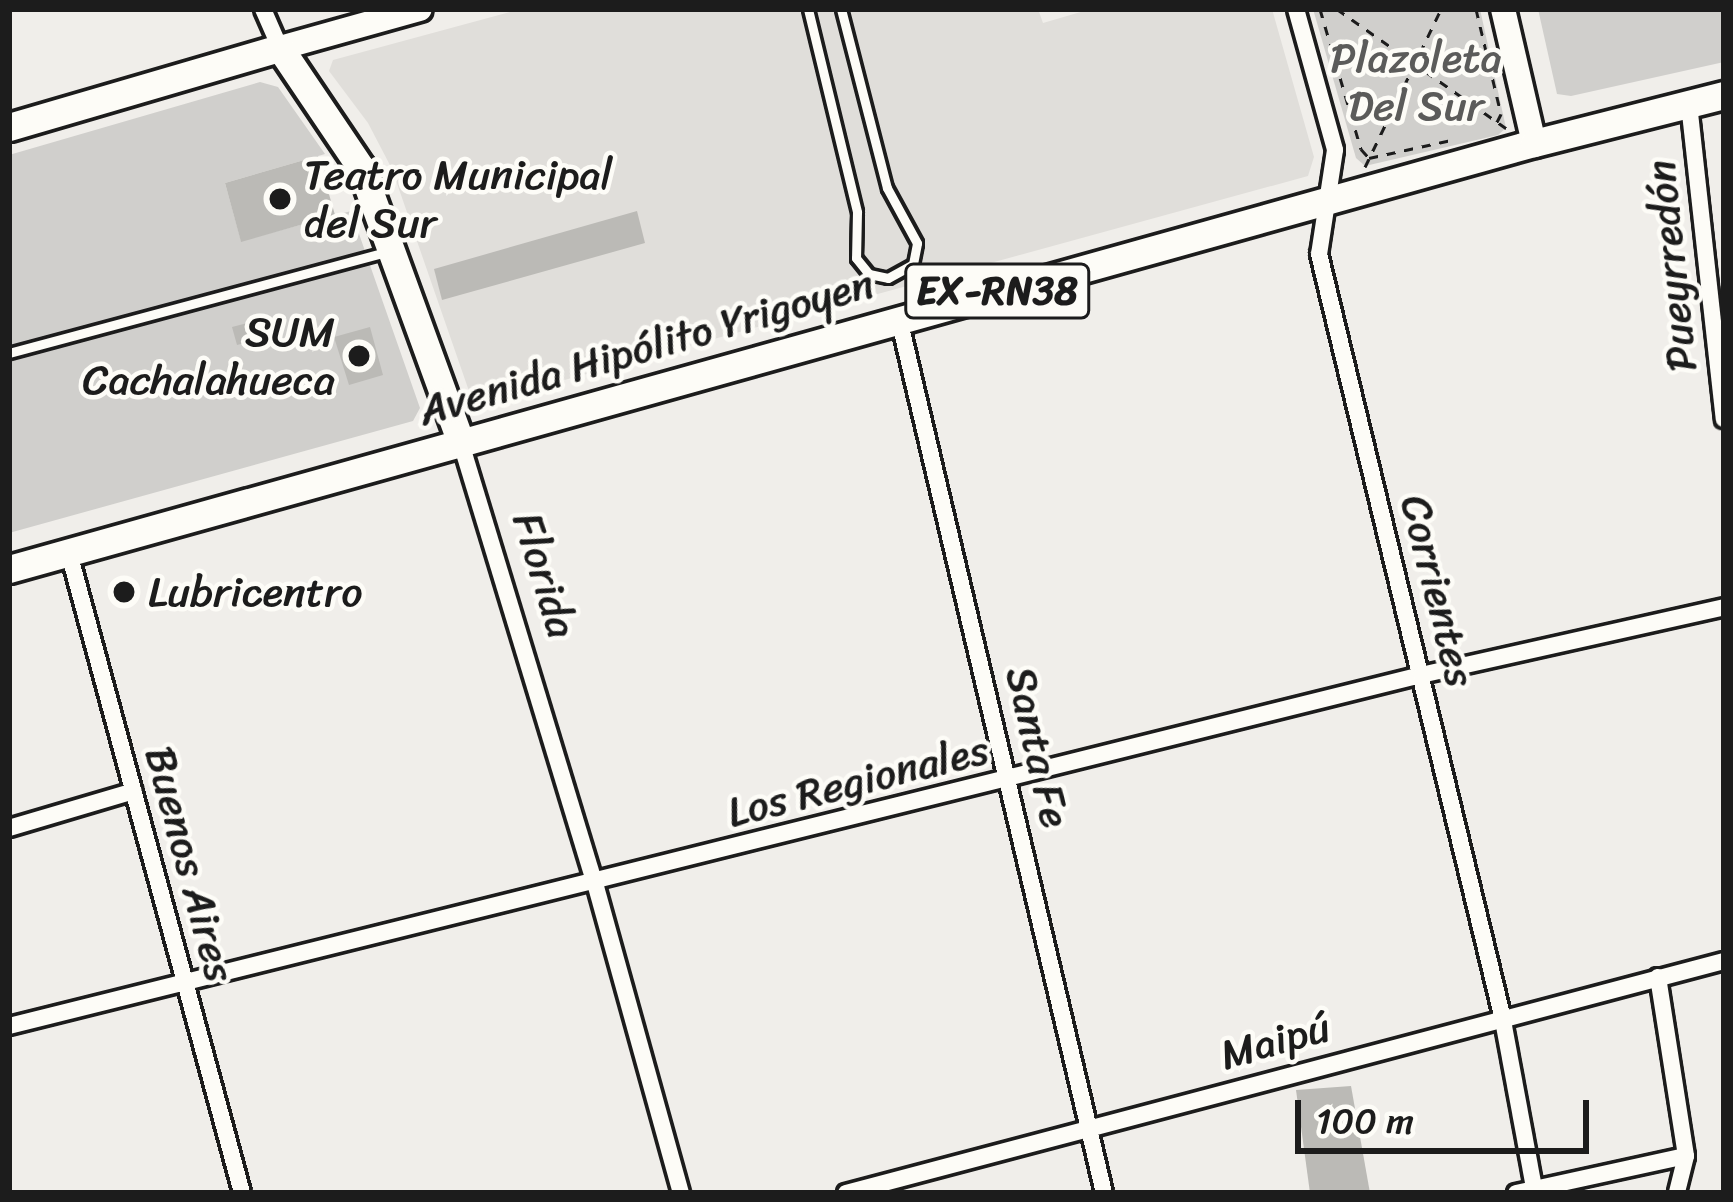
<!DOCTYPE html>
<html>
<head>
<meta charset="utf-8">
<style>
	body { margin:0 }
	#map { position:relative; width:1733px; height:1202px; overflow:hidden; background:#f0eeea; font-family:Sriracha,sans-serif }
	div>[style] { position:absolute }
	.built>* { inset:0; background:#e0deda }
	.green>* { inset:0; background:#d0cfcc }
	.building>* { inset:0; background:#bbbab6 }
	.path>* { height:3px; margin-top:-1.5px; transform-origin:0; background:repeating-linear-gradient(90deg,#1c1c1c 0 9px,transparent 0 18px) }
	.roads { filter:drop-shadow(3px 0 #1c1c1c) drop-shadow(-3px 0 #1c1c1c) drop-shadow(0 3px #1c1c1c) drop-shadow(0 -3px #1c1c1c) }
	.lane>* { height:9px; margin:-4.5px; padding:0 4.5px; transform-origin:4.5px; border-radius:4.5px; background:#fdfcf7 }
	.street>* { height:16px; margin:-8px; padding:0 8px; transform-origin:8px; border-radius:8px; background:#fdfcf7 }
	.secondary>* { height:24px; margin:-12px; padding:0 12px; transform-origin:12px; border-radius:12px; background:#fdfcf7 }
	.primary>* { height:27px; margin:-13.5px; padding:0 13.5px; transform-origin:13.5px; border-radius:13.5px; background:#fdfcf7 }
	.dots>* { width:33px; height:33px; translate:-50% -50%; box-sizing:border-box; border:6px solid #fdfcf7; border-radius:50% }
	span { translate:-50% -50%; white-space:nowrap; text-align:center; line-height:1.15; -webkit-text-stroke:9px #fdfcf7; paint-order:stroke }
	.shield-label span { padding:3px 9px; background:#fdfcf7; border:3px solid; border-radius:9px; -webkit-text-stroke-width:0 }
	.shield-label { font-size:39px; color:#1c1c1c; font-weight:700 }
	.park-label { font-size:42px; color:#5b5b5a }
	.poi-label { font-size:42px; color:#1c1c1c }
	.left { translate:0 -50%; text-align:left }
	.right { translate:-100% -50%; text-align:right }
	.street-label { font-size:42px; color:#1c1c1c }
	.frame { position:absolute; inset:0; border:12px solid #1c1c1c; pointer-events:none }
	.scale { position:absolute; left:1295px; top:1100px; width:294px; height:54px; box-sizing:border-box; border:6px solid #1c1c1c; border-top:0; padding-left:15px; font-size:36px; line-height:42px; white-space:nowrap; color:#1c1c1c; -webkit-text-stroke:9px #fdfcf7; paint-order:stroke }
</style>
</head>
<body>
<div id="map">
	<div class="built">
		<div style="clip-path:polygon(521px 9px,1038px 9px,1043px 23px,1091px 9px,1272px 9px,1314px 157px,1308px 176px,484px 402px,470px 394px,392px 169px,368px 123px,329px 71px,333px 60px)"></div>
	</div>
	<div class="green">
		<div style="clip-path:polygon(1313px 9px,1480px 9px,1506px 128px,1498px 135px,1365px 166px,1356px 158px)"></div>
		<div style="clip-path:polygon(1538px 9px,1724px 9px,1724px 62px,1571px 96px,1557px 94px)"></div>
		<div style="clip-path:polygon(260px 82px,278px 87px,325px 154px,225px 183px,241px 241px,351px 211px,420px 408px,413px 421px,9px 533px,9px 155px)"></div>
	</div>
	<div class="building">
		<div style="clip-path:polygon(318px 156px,335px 215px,241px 242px,225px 183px)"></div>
		<div style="clip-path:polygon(637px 211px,645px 243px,442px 300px,434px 269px)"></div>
		<div style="clip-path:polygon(266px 318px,271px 336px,237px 345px,232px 327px)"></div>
		<div style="clip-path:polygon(370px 327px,383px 375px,349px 385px,334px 337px)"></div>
		<div style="clip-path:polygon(1351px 1086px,1370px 1193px,1310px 1193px,1296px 1090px)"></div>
	</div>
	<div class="path">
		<div style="left:1320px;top:9px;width:146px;rotate:73.7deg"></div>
		<div style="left:1361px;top:149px;width:12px;rotate:48deg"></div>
		<div style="left:1369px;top:158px;width:89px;rotate:-12.3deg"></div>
		<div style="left:1337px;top:9px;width:207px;rotate:35.2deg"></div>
		<div style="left:1476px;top:9px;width:108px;rotate:76.6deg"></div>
		<div style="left:1501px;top:114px;width:16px;rotate:117deg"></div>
		<div style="left:1365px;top:167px;width:175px;rotate:-64.3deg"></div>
	</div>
	<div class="roads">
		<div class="lane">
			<div style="left:808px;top:9px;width:209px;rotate:76.4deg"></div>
			<div style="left:857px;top:212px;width:46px;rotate:91.2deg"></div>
			<div style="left:856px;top:258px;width:21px;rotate:51deg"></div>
			<div style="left:869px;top:274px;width:19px;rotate:12deg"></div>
			<div style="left:888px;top:278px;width:29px;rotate:-29deg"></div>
			<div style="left:913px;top:264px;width:21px;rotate:-79deg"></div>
			<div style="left:917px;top:243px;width:63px;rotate:-118.6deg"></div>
			<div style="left:887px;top:188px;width:185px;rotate:-104.4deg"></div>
			<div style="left:9px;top:353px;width:393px;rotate:-15deg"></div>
		</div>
		<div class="street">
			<div style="left:263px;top:9px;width:43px;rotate:66.4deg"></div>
			<div style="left:1296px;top:9px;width:146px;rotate:74.5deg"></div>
			<div style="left:1335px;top:150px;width:105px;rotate:98.7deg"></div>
			<div style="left:1319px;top:254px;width:783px;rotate:76.48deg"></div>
			<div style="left:1502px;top:1015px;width:181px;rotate:79.5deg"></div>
			<div style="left:1689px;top:104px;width:317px;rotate:83.7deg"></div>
			<div style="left:899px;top:319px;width:898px;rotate:76.8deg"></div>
			<div style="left:460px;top:440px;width:463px;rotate:73.1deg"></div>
			<div style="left:595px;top:883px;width:322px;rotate:74.5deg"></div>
			<div style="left:69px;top:553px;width:663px;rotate:74.87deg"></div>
			<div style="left:9px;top:828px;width:130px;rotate:-16.5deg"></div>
			<div style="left:1658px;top:977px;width:181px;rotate:81.1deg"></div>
			<div style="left:1686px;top:1156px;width:38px;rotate:104deg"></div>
			<div style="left:9px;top:1026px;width:1455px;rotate:-13.96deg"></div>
			<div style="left:1421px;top:675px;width:311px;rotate:-12.6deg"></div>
			<div style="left:846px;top:1193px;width:908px;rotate:-14.8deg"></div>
			<div style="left:1516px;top:1193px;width:174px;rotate:-12.3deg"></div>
		</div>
		<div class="secondary">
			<div style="left:1503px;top:9px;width:138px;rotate:77deg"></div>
			<div style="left:280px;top:48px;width:145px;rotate:-15.6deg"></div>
		</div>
		<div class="primary">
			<div style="left:9px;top:127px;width:282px;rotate:-16.3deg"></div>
			<div style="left:280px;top:48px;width:145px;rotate:56deg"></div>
			<div style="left:361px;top:168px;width:289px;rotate:70deg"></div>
			<div style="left:9px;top:569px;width:1583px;rotate:-15.61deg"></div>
			<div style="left:1534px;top:143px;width:196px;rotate:-14.2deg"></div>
		</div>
	</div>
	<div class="dots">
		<div style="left:280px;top:199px;background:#1c1c1c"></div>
		<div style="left:359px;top:356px;background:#1c1c1c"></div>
		<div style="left:124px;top:592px;background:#1c1c1c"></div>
	</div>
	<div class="shield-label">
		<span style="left:997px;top:291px">EX-RN38</span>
	</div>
	<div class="park-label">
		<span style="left:1416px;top:82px">Plazoleta<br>Del Sur</span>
	</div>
	<div class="poi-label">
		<span class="left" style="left:304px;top:199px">Teatro Municipal<br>del Sur</span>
		<span class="right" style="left:335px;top:356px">SUM<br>Cachalahueca</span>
		<span class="left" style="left:148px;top:592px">Lubricentro</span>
	</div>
	<div class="street-label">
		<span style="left:1671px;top:266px;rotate:-96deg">Pueyrredón</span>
		<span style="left:646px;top:347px;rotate:-16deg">Avenida Hipólito Yrigoyen</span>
		<span style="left:545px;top:575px;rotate:73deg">Florida</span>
		<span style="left:1438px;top:591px;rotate:76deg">Corrientes</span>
		<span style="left:1038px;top:747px;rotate:77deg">Santa Fe</span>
		<span style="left:858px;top:781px;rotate:-14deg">Los Regionales</span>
		<span style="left:190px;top:864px;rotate:75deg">Buenos Aires</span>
		<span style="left:1275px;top:1041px;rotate:-16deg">Maipú</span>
	</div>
	<div class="frame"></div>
	<div class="scale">100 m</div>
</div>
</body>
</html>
